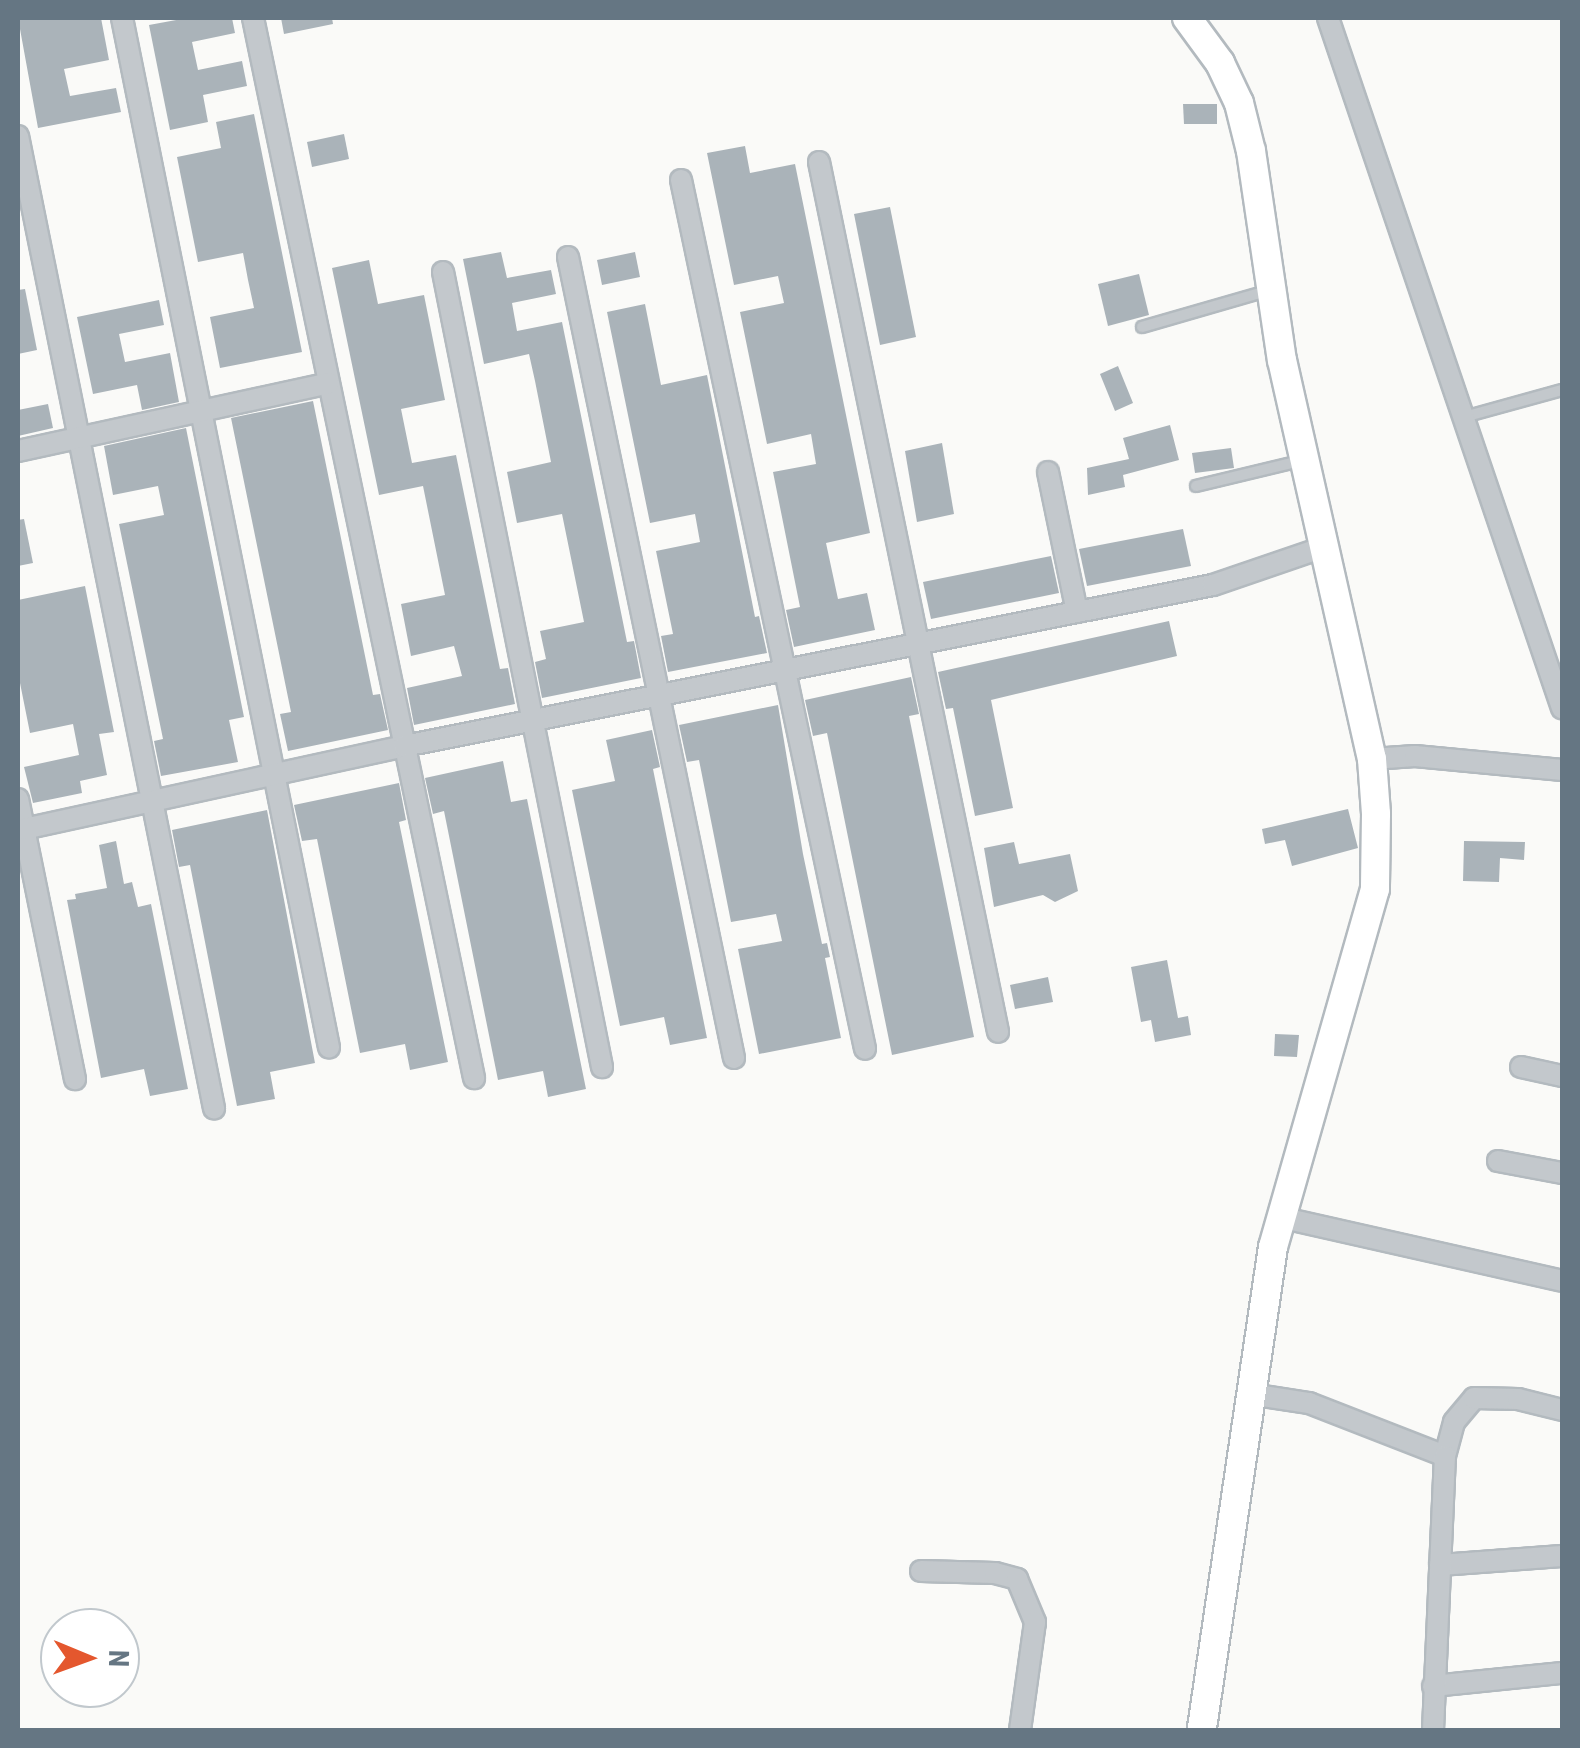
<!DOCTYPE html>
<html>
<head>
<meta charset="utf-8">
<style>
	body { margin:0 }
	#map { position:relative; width:1580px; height:1748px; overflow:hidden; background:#fafaf8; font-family:"Roboto Condensed",sans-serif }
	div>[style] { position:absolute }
	.building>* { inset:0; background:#aab3b9 }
	.roads { filter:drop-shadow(2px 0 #b3babf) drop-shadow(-2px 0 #b3babf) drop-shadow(0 2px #b3babf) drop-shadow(0 -2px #b3babf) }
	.lane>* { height:10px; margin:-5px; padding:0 5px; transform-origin:5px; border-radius:5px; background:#c3c8cc }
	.street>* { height:20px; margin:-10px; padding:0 10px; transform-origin:10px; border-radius:10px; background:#c3c8cc }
	.secondary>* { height:28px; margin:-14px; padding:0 14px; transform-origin:14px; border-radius:14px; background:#fff }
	span { translate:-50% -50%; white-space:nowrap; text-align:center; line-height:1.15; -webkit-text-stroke:10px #fff; paint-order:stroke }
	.frame { position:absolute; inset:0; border:20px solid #657683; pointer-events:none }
	.north { position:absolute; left:40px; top:1608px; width:100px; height:100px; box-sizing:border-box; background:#fff; border:2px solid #c1c8cd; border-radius:50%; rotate:91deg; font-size:28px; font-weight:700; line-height:40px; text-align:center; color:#657683 }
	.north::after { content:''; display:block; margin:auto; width:35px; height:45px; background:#e4572e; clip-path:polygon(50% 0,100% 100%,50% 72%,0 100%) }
</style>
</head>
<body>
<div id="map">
	<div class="building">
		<div style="clip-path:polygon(18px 18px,101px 18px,109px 60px,64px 69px,70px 96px,116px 88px,121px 112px,38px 128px)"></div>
		<div style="clip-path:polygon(187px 18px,232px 18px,235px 33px,192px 42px,198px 70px,242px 61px,247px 86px,203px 95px,208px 122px,170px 130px,149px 25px)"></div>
		<div style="clip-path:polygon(281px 18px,332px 18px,333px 24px,284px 34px)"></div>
		<div style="clip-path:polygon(1183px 104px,1217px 104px,1217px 124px,1184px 124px)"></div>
		<div style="clip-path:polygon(254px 114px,302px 352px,220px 368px,210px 317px,254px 308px,248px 280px,243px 253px,198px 262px,177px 157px,221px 148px,216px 122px)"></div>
		<div style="clip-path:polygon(344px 134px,349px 159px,312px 167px,307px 142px)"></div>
		<div style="clip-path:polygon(745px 146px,750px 173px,795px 164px,870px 533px,826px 543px,838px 599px,867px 593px,875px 630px,794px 647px,786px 610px,800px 607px,773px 472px,816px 464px,811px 434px,767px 444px,740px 312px,784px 303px,778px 276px,734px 285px,707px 153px)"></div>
		<div style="clip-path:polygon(890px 207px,916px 337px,880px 345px,854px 214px)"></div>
		<div style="clip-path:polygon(501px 252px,507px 278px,551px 270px,556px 294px,512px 303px,517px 331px,562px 322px,627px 642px,634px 641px,641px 678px,542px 698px,535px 662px,546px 659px,540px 631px,584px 622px,562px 514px,517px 523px,507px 472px,551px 462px,535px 381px,529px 354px,484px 364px,463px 259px)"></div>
		<div style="clip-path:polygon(635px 252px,640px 277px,602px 285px,597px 260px)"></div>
		<div style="clip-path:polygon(369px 260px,378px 304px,424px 295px,445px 400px,401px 409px,412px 463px,456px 455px,500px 669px,508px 668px,515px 704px,414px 725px,407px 688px,462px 676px,454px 646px,411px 656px,401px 604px,445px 595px,423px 486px,379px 495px,332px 268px)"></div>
		<div style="clip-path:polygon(1139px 274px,1149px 315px,1108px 326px,1098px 284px)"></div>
		<div style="clip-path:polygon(25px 289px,37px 350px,18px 354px,18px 290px)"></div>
		<div style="clip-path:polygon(159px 300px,164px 325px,119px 334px,125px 362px,170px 353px,179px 402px,142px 410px,137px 385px,93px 394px,77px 317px)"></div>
		<div style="clip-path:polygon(645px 304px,661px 385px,707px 375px,755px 617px,759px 616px,767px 653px,668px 672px,661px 636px,673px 634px,656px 551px,700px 542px,695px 514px,650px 523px,607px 312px)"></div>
		<div style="clip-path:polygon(1118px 366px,1133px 403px,1115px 411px,1100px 374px)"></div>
		<div style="clip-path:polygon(313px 401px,373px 695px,380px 694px,388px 730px,288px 751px,280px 714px,291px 712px,231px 418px)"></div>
		<div style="clip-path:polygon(48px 404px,53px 428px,18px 436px,18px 410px)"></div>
		<div style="clip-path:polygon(1170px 425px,1179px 460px,1123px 475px,1125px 487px,1088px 495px,1087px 468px,1129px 459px,1123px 438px)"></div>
		<div style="clip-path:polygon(186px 428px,244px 717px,229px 720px,238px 762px,161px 776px,154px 741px,163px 739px,119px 524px,164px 515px,158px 486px,113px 495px,104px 446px)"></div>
		<div style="clip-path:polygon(942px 443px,954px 514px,917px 522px,905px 451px)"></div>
		<div style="clip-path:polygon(1231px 448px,1234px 468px,1195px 473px,1192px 453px)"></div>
		<div style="clip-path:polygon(24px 519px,33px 563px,18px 566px,18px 520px)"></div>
		<div style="clip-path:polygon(1183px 529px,1191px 566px,1087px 586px,1079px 549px)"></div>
		<div style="clip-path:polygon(1051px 556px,1059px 593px,931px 619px,923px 582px)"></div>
		<div style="clip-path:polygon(85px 586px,114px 732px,99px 734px,107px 775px,80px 781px,82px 793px,33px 803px,24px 767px,79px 755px,73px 724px,30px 733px,18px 673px,18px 600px)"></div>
		<div style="clip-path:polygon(1169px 621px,1177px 656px,991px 700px,1013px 808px,975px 816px,953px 708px,946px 709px,938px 672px)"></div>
		<div style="clip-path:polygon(911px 677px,919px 714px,909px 716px,974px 1037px,892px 1055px,827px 733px,813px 736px,805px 700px)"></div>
		<div style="clip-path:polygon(778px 705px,803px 854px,822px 944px,827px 943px,830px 957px,825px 958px,841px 1038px,759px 1054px,738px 949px,782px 941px,776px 914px,731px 922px,699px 760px,687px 762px,679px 725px)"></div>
		<div style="clip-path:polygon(652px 730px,660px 767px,653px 769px,707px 1038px,670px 1045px,664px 1017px,620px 1026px,572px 790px,615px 781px,606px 740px)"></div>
		<div style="clip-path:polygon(503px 761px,511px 802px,527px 799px,586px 1089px,548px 1097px,543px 1071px,498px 1080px,444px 811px,433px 814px,425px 778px)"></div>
		<div style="clip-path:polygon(399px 783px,406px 820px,399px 822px,448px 1062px,410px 1070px,405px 1044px,360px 1053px,317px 839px,302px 841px,294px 805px)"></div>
		<div style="clip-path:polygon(1348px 809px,1358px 848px,1292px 866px,1285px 840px,1265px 844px,1262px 829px)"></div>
		<div style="clip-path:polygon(267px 810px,315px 1063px,270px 1072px,275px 1099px,237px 1106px,190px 865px,179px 867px,172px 830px)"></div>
		<div style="clip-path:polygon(116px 841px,124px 884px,132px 882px,138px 907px,151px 904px,188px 1089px,150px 1096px,144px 1069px,101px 1078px,67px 900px,76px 899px,75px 894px,107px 888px,99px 845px)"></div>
		<div style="clip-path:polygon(1464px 841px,1525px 842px,1524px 860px,1500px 858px,1499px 882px,1463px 881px)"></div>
		<div style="clip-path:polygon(1014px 842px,1019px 864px,1070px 854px,1078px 891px,1055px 902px,1043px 895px,994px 907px,984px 848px)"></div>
		<div style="clip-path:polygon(1167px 960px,1178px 1018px,1188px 1016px,1191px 1035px,1155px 1042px,1151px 1020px,1141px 1022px,1131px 967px)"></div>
		<div style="clip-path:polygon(1048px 977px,1053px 1002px,1015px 1009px,1010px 985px)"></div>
		<div style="clip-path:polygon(1275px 1034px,1299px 1035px,1297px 1057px,1274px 1056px)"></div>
	</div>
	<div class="roads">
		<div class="lane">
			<div style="left:1142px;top:327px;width:133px;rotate:-16.1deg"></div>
			<div style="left:1464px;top:417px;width:102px;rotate:-15.4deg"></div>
			<div style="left:1196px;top:486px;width:111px;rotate:-13.5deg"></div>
		</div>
		<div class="street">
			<div style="left:122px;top:18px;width:1050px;rotate:78.63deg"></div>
			<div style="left:253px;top:18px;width:1083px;rotate:78.22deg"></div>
			<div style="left:1328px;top:18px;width:729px;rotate:71.27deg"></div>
			<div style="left:18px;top:136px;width:992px;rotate:78.6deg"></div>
			<div style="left:819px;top:162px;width:888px;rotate:78.37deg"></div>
			<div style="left:681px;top:180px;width:888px;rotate:78.04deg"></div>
			<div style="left:568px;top:257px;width:818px;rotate:78.29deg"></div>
			<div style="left:443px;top:272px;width:811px;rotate:78.69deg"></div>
			<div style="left:18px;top:451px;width:318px;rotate:-12.3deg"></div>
			<div style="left:1048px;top:472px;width:143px;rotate:78.3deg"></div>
			<div style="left:1372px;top:759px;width:43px;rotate:-4deg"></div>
			<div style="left:1415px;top:756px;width:148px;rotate:5.4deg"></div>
			<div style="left:18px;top:799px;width:286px;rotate:78.5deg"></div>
			<div style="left:24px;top:829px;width:389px;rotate:-12.3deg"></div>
			<div style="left:404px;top:746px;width:825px;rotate:-11.26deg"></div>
			<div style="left:1213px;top:585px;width:117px;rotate:-18.9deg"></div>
			<div style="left:1521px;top:1067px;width:42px;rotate:12.4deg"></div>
			<div style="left:1498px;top:1161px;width:65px;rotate:10.6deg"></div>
			<div style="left:1279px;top:1217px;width:290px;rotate:12.7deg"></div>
			<div style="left:1250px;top:1394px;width:60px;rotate:8.7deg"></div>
			<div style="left:1309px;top:1403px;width:146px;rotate:21.3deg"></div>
			<div style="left:1445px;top:1456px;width:35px;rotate:-75deg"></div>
			<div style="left:1454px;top:1422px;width:31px;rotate:-50deg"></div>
			<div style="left:1474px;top:1398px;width:44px;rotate:1.3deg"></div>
			<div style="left:1518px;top:1399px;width:45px;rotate:14deg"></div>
			<div style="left:1440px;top:1565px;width:122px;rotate:-4.2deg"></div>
			<div style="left:921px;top:1571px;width:74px;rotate:1.5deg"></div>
			<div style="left:995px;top:1573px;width:23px;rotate:15deg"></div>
			<div style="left:1017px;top:1579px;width:47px;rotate:67.3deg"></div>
			<div style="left:1035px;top:1622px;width:109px;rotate:97.9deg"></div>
			<div style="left:1433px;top:1686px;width:130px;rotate:-5.8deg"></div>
			<div style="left:1433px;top:1730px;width:274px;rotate:-87.5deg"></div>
		</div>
		<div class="secondary">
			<div style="left:1187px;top:18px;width:56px;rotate:53.7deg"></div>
			<div style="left:1220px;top:63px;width:44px;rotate:64.6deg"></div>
			<div style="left:1239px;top:103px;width:49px;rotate:76deg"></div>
			<div style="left:1251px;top:151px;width:211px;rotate:81.6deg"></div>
			<div style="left:1282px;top:360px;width:409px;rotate:77.3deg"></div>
			<div style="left:1372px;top:759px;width:55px;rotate:85.8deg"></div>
			<div style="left:1376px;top:814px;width:75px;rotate:90.8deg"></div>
			<div style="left:1375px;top:889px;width:372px;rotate:105.9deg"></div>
			<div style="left:1273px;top:1247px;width:488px;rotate:98.4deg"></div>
		</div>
	</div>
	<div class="frame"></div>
	<div class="north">N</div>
</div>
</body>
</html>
